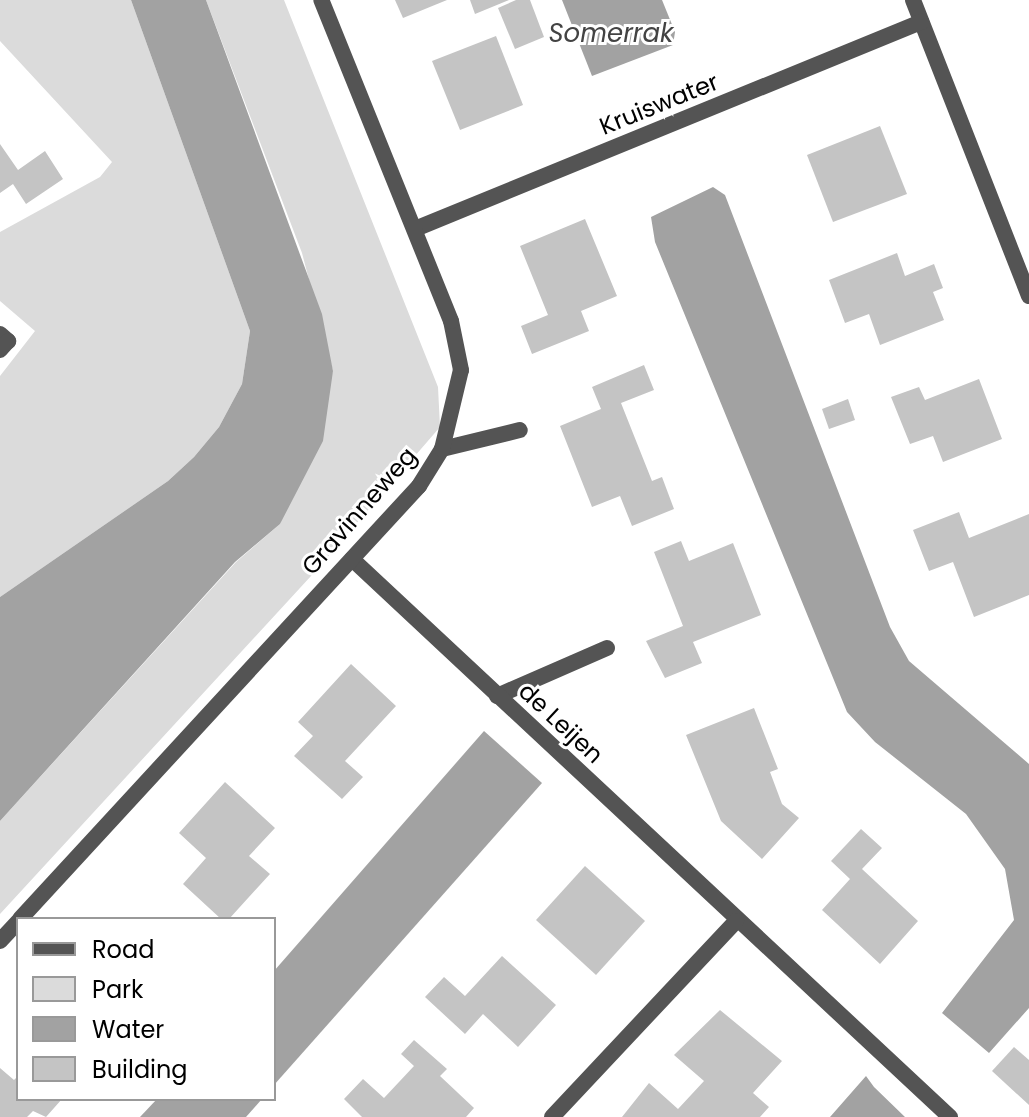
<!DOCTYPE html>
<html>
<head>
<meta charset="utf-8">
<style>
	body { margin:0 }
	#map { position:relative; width:1029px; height:1117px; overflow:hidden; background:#fff; font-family:Poppins,sans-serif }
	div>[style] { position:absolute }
	.green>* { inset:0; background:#dbdbdb }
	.water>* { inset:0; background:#a2a2a2 }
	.building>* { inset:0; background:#c4c4c4 }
	.service>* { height:16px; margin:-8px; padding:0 8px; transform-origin:8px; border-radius:8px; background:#545454 }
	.minor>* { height:16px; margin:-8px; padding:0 8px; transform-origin:8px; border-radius:8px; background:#545454 }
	span { translate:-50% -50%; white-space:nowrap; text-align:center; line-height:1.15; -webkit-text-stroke:6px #fff; paint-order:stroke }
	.street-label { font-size:24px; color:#000 }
	.water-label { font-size:26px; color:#434343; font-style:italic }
	.legend { position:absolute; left:16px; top:917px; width:260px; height:184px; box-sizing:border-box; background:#fff; border:2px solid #999; margin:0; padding:10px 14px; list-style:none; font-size:24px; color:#000 }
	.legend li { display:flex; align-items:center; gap:16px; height:40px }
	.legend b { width:40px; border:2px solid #999 }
</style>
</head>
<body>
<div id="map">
	<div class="green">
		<div style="clip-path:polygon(0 0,131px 0,250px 331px,242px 384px,219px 427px,194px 457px,168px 481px,0 597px,0 376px,35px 331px,0 301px,0 232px,100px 177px,112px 162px,0 41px)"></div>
		<div style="clip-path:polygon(206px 0,284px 0,438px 387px,440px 427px,311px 576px,0 914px,0 821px,236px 562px,280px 524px,333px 371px,302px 253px)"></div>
	</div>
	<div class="water">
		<div style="clip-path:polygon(131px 0,206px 0,322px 314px,333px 371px,323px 441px,280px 524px,235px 562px,0 821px,0 597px,168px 481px,194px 457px,219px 427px,242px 384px,250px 331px)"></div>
		<div style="clip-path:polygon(562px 0,662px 0,675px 32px,673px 45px,592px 76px)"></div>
		<div style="clip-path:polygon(713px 187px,725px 195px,890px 627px,909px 661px,1029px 764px,1029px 1008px,989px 1053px,942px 1013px,1014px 920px,1005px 869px,966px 814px,875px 742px,847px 712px,655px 242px,651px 217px)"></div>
		<div style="clip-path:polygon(484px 731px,542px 783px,274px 1085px,274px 971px)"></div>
		<div style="clip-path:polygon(866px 1076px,874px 1087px,905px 1117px,830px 1117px)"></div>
		<div style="clip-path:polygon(157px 1099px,262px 1099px,246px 1117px,140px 1117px)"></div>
	</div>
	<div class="building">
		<div style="clip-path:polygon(395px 0,447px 0,403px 18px)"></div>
		<div style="clip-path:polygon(470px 0,509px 0,475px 14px)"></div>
		<div style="clip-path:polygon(516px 0,530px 0,544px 37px,515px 49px,498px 8px)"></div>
		<div style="clip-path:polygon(496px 36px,523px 105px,460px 130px,432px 61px)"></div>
		<div style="clip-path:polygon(880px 126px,907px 194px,833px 222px,807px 155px)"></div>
		<div style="clip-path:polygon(0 144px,18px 170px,45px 151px,63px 179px,26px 204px,13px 184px,0 193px)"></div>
		<div style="clip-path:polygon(585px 219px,617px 296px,581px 311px,589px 331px,532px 354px,521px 326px,548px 315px,520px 246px)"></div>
		<div style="clip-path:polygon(897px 253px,905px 276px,934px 264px,943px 288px,933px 292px,944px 320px,880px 345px,869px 314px,845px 323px,829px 280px)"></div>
		<div style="clip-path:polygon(644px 365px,654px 390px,621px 403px,652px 481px,662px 477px,674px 509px,632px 526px,620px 496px,592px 507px,560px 426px,601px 409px,592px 387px)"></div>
		<div style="clip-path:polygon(979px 379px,1002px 439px,943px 462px,933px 436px,910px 444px,891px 397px,919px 387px,925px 400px)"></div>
		<div style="clip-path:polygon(848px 399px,855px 420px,829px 429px,822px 409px)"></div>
		<div style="clip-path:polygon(959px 512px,969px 538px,1029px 514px,1029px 595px,974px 617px,953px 562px,929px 571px,913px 530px)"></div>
		<div style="clip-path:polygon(681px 541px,689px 561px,733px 543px,761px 615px,693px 642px,702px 663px,665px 678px,646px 641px,683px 626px,654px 552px)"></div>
		<div style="clip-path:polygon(351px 664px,396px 706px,345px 761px,363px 777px,342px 799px,294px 756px,313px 736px,298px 722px)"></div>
		<div style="clip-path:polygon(754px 708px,778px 769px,770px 772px,782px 804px,799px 818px,762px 859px,721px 821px,686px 735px)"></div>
		<div style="clip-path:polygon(225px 782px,275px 828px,249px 856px,270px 874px,229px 919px,221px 919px,183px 884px,206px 858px,179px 833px)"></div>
		<div style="clip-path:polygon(861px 829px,882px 848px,862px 869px,918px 921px,880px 964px,822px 910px,850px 879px,831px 861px)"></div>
		<div style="clip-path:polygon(585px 866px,645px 921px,596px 975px,536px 920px)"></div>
		<div style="clip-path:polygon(502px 956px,556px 1005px,518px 1047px,483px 1014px,465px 1034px,425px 997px,444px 977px,465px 996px)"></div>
		<div style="clip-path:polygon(720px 1010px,782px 1061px,753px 1093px,769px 1107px,760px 1117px,622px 1117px,649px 1083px,678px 1109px,704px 1081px,674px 1055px)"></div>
		<div style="clip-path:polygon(414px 1040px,447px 1069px,440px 1076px,474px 1108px,466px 1117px,362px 1117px,344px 1099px,363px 1079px,384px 1098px,414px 1066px,401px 1054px)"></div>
		<div style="clip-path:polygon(1014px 1047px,1029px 1060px,1029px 1105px,992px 1071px)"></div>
		<div style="clip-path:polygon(0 1068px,14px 1080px,18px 1076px,18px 1099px,62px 1099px,46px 1117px,33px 1111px,27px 1117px,0 1117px)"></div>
	</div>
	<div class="service">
		<div style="left:442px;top:449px;width:80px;rotate:-13.7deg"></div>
		<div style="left:497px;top:696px;width:120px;rotate:-23.6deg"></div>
	</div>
	<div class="minor">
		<div style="left:913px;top:0;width:318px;rotate:68.6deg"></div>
		<div style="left:415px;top:229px;width:547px;rotate:-22.25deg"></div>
		<div style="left:0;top:334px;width:11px;rotate:41deg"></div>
		<div style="left:8px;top:341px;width:12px;rotate:132deg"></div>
		<div style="left:352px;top:559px;width:818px;rotate:43.02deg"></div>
		<div style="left:20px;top:919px;width:589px;rotate:-47.34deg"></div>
		<div style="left:419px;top:486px;width:44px;rotate:-58.1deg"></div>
		<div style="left:442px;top:449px;width:81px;rotate:-76.5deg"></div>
		<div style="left:461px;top:370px;width:50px;rotate:-101.5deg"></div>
		<div style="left:451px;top:321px;width:346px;rotate:-112deg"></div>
		<div style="left:0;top:941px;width:26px;rotate:-47deg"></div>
		<div style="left:552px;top:1117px;width:269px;rotate:-46.8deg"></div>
	</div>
	<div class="street-label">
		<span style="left:659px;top:104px;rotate:-22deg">Kruiswater</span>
		<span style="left:359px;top:511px;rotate:-49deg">Gravinneweg</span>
		<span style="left:561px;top:723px;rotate:43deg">de Leijen</span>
	</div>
	<div class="water-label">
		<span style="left:611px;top:34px">Somerrak</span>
	</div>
	<ul class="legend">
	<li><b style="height:10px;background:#545454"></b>Road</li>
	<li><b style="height:22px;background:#dbdbdb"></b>Park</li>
	<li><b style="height:22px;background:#a2a2a2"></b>Water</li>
	<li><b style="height:22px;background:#c4c4c4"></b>Building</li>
	</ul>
</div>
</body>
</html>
